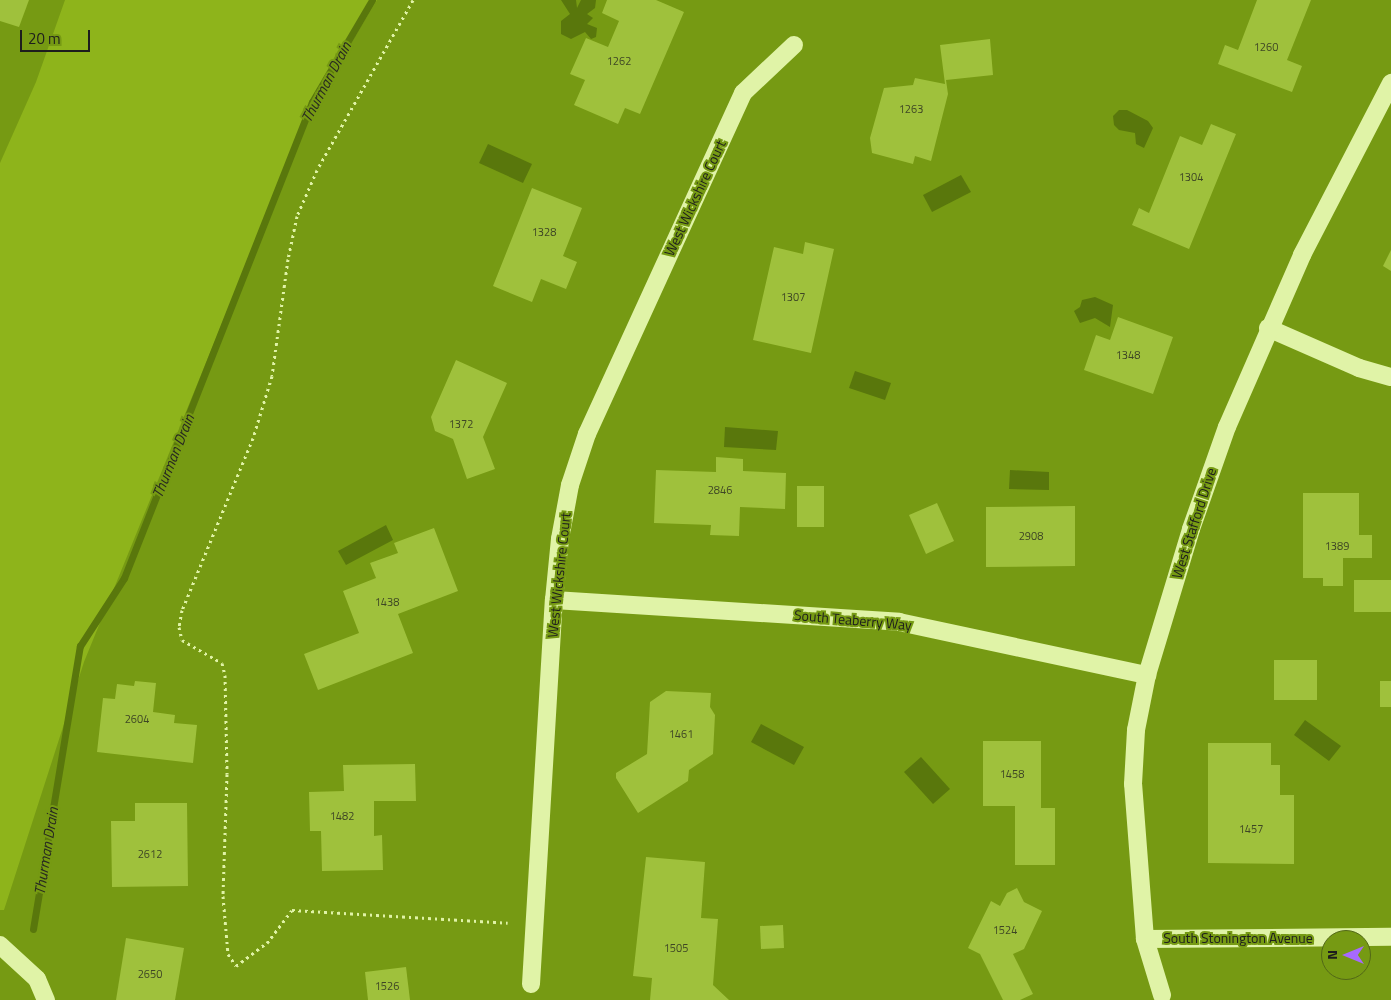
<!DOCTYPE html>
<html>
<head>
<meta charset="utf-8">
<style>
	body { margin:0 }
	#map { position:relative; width:1391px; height:1000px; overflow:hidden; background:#769a13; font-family:"Titillium Web",sans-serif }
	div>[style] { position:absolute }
	.green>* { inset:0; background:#8eb41b }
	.water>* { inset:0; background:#59770c }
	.stream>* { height:7px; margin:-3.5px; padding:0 3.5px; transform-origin:3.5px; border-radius:3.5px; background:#59770c }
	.building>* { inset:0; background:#9fc13c }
	.path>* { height:3px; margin-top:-1.5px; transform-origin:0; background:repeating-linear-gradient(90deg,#e0f3a7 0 2.5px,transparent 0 6.5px) }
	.minor>* { height:18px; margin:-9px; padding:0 9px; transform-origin:9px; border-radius:9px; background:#e0f3a7 }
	span { translate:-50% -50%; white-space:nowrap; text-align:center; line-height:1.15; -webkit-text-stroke:4px #769a13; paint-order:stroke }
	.number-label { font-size:11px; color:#3e4625 }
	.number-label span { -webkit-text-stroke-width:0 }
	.street-label { font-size:14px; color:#1d1d1d }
	.water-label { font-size:15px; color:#272821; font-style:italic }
	.north { position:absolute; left:1321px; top:930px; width:50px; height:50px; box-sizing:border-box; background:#769a13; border:1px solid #526817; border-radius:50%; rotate:270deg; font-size:14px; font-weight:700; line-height:20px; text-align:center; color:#1d1d1d }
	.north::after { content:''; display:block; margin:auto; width:18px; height:22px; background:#a769ff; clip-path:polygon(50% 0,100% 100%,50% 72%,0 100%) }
	.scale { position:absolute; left:20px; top:30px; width:70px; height:22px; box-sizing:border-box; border:2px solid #1d1d1d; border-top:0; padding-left:6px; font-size:15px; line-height:18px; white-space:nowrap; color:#1d1d1d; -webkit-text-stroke:4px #769a13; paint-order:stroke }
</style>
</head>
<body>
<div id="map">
	<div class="green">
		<div style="clip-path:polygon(65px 0,377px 0,304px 122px,84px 662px,4px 910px,0 910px,0 163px,36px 82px)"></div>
	</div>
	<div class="water">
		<div style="clip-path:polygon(561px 0,576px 0,577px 8px,581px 0,596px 0,595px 8px,587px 14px,593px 18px,587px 24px,597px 28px,596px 37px,591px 39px,585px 32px,571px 39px,561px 34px,561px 21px,570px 14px)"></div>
		<div style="clip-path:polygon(1119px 110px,1127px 110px,1148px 121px,1153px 128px,1144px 148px,1136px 144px,1135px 133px,1119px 130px,1114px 125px,1113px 116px)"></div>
		<div style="clip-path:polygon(488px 144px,532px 164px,523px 183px,479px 163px)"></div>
		<div style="clip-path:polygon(961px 175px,971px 192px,932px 212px,923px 195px)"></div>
		<div style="clip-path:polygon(1095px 297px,1113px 305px,1110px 327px,1095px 318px,1080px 323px,1074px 311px,1080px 307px,1082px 300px)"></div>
		<div style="clip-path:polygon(855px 371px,891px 383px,885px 400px,849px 388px)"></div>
		<div style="clip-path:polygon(725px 427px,778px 431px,776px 450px,724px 447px)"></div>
		<div style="clip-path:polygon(1010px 470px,1049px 472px,1049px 490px,1009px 489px)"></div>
		<div style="clip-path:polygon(386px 525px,393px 540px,346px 565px,338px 551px)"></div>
		<div style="clip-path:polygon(1305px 720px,1341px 746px,1329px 761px,1294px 735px)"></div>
		<div style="clip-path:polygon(761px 724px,804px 747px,794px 765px,751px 742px)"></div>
		<div style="clip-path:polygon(921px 757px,950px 789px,933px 804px,904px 772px)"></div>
	</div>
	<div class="stream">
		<div style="left:33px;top:929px;width:287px;rotate:-80.6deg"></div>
		<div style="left:80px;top:646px;width:81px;rotate:-57.1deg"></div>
		<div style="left:124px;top:578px;width:512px;rotate:-68.45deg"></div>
		<div style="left:312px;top:102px;width:118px;rotate:-59.5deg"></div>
	</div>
	<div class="building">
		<div style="clip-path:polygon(0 0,29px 0,19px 27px,0 21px)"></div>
		<div style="clip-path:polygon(607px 0,656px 0,684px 12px,640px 114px,625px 108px,618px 124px,574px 105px,585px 80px,570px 74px,586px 38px,608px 47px,619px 21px,602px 13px)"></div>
		<div style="clip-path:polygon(1257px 0,1311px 0,1287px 60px,1302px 66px,1292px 92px,1218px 64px,1225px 45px,1238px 50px)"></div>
		<div style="clip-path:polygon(990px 39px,993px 75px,946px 80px,948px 94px,931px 161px,915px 156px,913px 164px,872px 153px,870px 138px,884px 88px,913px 85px,915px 78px,945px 84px,940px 45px)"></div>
		<div style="clip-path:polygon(1211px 124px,1236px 134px,1189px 249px,1132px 225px,1139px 208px,1149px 213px,1180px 136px,1202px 145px)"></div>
		<div style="clip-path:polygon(532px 188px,582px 208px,563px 256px,577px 262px,566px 289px,541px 279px,532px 302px,493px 286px)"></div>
		<div style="clip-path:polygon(805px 242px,834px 249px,811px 353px,753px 340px,774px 247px,803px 254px)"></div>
		<div style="clip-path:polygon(1391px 250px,1391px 271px,1383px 266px)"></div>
		<div style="clip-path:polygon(1118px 317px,1173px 337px,1153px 394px,1084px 370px,1096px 335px,1110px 340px)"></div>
		<div style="clip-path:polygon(456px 360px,507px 383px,483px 437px,495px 469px,467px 479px,453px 439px,435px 431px,431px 417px)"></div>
		<div style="clip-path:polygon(716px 457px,743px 459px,743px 471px,786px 473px,785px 509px,740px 507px,739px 536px,710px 535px,711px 525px,654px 523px,656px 470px,716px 472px)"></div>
		<div style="clip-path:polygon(797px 486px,824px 486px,824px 527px,797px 527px)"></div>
		<div style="clip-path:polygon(1303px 493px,1359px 493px,1359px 535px,1372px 535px,1372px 558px,1343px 558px,1343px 586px,1323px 586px,1323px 578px,1303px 578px)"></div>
		<div style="clip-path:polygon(937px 503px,954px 541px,926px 554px,909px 515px)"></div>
		<div style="clip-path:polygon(1075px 506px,1075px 566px,986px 567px,986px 507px)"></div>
		<div style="clip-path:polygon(434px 528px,458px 591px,398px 614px,413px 653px,318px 690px,304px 654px,359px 633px,343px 591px,376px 578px,370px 563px,398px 553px,394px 543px)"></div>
		<div style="clip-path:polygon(1354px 580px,1391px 580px,1391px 612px,1354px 612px)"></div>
		<div style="clip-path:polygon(1274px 660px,1317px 660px,1317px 700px,1274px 700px)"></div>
		<div style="clip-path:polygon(135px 681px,156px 683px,153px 712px,175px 715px,174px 723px,197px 725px,193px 763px,97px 752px,103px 698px,115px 699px,117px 684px,134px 686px)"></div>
		<div style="clip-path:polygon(1380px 681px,1391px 681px,1391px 707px,1380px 707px)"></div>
		<div style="clip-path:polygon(666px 691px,711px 693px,710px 707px,715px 715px,713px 754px,689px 770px,688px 781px,638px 813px,616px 778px,616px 773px,647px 754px,650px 702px)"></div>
		<div style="clip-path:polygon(983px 741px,1041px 741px,1041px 808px,1055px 808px,1055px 865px,1015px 865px,1015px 806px,983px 806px)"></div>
		<div style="clip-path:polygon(1208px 743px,1271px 743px,1271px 765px,1280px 765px,1280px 795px,1294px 795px,1294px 864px,1208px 863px)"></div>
		<div style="clip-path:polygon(415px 764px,416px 801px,374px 801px,374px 836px,382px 835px,383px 870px,322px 871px,321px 831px,310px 831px,309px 792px,344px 791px,343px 765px)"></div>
		<div style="clip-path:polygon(135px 803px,187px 803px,188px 886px,112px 887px,111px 821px,135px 821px)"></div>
		<div style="clip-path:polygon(646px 857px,705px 862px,701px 918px,718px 919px,713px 985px,729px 1000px,650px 1000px,652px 978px,633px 976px)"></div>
		<div style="clip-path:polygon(1017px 888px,1024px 902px,1042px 911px,1024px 949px,1013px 954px,1033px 994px,1020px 1000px,1003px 1000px,980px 954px,968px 948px,991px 901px,1000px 906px,1007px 893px)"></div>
		<div style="clip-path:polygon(783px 925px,784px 948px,761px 949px,760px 926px)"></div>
		<div style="clip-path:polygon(126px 938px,184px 948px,175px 1000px,116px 1000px)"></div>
		<div style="clip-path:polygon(406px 967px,410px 1000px,368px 1000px,365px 972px)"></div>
	</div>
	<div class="path">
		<div style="left:413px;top:0;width:195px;rotate:119.5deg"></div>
		<div style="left:317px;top:170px;width:50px;rotate:113.5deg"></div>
		<div style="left:297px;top:216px;width:44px;rotate:101.8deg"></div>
		<div style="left:288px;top:259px;width:118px;rotate:97.8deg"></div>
		<div style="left:272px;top:376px;width:65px;rotate:107deg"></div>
		<div style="left:253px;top:438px;width:186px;rotate:112.4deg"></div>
		<div style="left:182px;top:610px;width:17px;rotate:100deg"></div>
		<div style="left:179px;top:627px;width:13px;rotate:77deg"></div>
		<div style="left:182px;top:640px;width:46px;rotate:29.9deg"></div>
		<div style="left:222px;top:663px;width:12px;rotate:76deg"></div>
		<div style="left:225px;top:675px;width:99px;rotate:88.8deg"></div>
		<div style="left:227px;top:774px;width:122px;rotate:91.9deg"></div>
		<div style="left:223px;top:896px;width:58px;rotate:85.1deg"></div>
		<div style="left:228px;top:954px;width:14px;rotate:56deg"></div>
		<div style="left:236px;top:966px;width:39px;rotate:-37deg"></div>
		<div style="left:267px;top:943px;width:41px;rotate:-52.9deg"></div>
		<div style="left:292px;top:910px;width:216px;rotate:3.4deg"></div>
	</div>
	<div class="minor">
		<div style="left:1268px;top:328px;width:99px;rotate:23.7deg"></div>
		<div style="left:1359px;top:368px;width:33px;rotate:16deg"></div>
		<div style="left:554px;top:600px;width:346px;rotate:3.6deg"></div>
		<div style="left:899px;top:622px;width:254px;rotate:12.1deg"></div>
		<div style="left:1145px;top:939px;width:246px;rotate:-0.5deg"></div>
		<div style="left:0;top:945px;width:50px;rotate:42.6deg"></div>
		<div style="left:37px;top:979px;width:23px;rotate:67deg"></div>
		<div style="left:531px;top:984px;width:385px;rotate:-86.6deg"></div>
		<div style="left:554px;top:600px;width:61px;rotate:-84.4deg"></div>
		<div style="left:560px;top:539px;width:55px;rotate:-79.5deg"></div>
		<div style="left:570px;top:485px;width:54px;rotate:-71.6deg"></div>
		<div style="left:587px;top:434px;width:375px;rotate:-65.4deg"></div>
		<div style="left:743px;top:93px;width:70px;rotate:-43.3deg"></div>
		<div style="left:1162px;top:995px;width:59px;rotate:-106.9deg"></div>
		<div style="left:1145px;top:939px;width:155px;rotate:-94.4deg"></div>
		<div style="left:1133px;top:784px;width:54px;rotate:-86.8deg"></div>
		<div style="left:1136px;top:730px;width:56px;rotate:-78.7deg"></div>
		<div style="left:1147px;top:675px;width:152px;rotate:-73.2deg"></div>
		<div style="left:1191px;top:529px;width:108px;rotate:-70.6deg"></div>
		<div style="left:1227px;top:427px;width:188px;rotate:-66.4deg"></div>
		<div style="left:1302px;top:255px;width:194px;rotate:-62.6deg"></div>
	</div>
	<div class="number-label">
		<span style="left:1266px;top:47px">1260</span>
		<span style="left:619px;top:61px">1262</span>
		<span style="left:911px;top:109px">1263</span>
		<span style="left:1191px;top:177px">1304</span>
		<span style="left:544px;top:232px">1328</span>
		<span style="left:793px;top:297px">1307</span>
		<span style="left:1128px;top:355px">1348</span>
		<span style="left:461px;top:424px">1372</span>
		<span style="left:720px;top:490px">2846</span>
		<span style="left:1031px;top:536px">2908</span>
		<span style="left:1337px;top:546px">1389</span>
		<span style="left:387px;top:602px">1438</span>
		<span style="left:137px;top:719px">2604</span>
		<span style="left:681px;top:734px">1461</span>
		<span style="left:1012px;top:774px">1458</span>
		<span style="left:342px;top:816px">1482</span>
		<span style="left:1251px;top:829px">1457</span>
		<span style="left:150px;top:854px">2612</span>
		<span style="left:1005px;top:930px">1524</span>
		<span style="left:676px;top:948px">1505</span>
		<span style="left:150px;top:974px">2650</span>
		<span style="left:387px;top:986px">1526</span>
	</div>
	<div class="street-label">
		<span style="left:695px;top:198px;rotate:-65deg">West Wickshire Court</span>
		<span style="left:1194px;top:523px;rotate:-72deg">West Stafford Drive</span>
		<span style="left:559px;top:575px;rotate:-84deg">West Wickshire Court</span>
		<span style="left:853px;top:620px;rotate:5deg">South Teaberry Way</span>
		<span style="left:1238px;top:938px">South Stonington Avenue</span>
	</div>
	<div class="water-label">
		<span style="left:326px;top:82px;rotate:-62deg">Thurman Drain</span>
		<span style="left:173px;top:456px;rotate:-68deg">Thurman Drain</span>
		<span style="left:46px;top:851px;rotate:-81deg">Thurman Drain</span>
	</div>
	<div class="north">N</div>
	<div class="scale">20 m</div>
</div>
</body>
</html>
